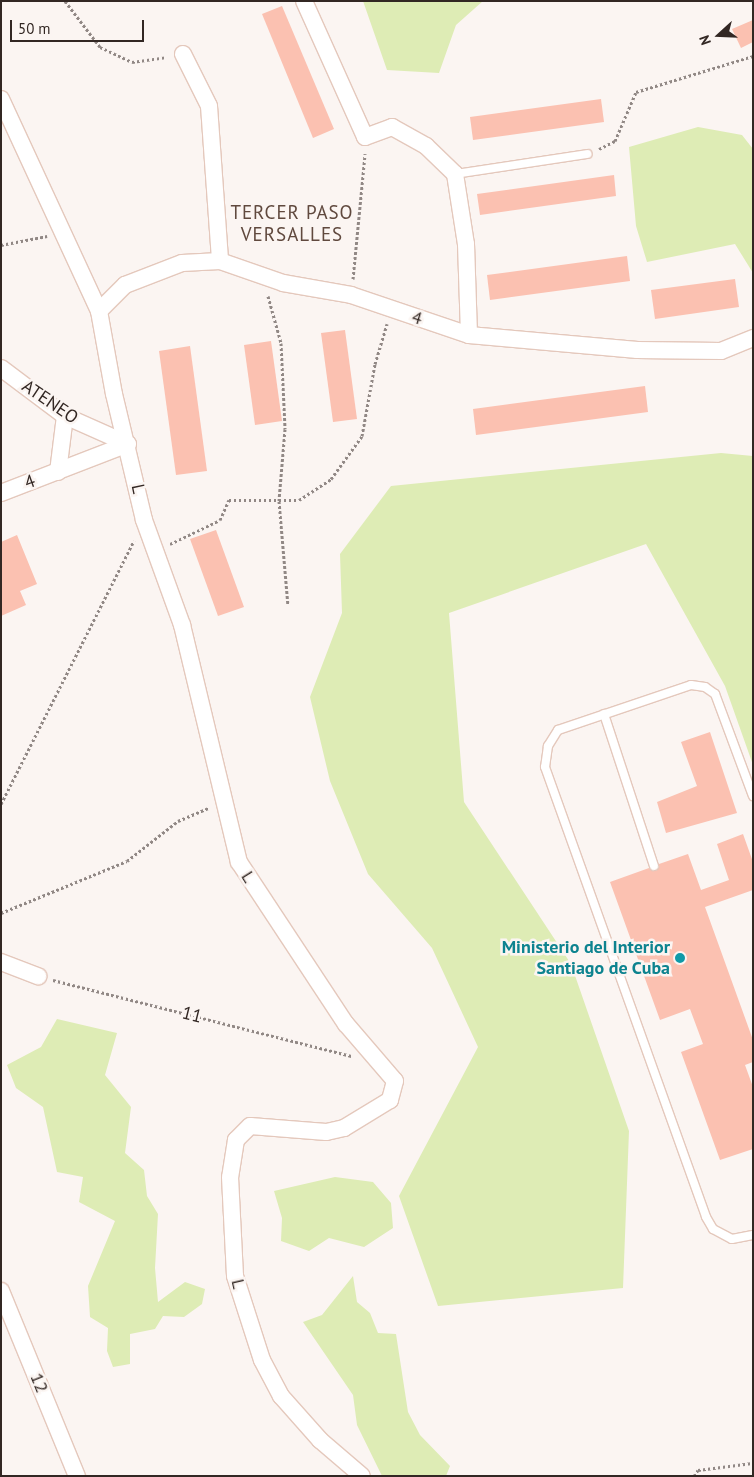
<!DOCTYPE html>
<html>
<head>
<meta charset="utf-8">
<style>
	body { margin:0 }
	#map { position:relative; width:754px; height:1477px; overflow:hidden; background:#fbf5f2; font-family:"PT Sans",sans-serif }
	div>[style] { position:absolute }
	.green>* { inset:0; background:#deecb5 }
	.building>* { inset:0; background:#fbc1b1 }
	.path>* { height:3px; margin-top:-1.5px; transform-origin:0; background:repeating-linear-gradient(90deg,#918885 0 2.5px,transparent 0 5px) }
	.roads { filter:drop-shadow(1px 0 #e4c8bc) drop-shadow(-1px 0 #e4c8bc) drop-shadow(0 1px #e4c8bc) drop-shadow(0 -1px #e4c8bc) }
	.lane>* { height:8px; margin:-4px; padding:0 4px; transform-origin:4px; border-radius:4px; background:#fff }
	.street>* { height:16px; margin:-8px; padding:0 8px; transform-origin:8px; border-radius:8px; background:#fff }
	.dots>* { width:14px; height:14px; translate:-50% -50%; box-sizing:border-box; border:2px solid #fbf5f2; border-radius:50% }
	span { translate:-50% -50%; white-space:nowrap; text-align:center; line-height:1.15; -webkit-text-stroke:5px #fbf5f2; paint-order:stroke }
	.street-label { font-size:18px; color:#322723 }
	.culture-label { font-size:18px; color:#0d838f; font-weight:700 }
	.right { translate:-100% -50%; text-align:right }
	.neighbourhood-label { font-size:19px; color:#60493e; letter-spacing:1px }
	.frame { position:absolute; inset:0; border:2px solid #322723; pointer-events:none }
	.north { position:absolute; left:694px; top:10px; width:50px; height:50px; -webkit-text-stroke:4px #fbf5f2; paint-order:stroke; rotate:250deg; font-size:14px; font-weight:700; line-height:20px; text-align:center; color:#322723 }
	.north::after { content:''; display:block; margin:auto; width:18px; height:22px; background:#322723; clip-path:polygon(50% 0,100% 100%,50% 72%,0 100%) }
	.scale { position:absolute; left:10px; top:20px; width:134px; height:22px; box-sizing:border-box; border:2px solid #322723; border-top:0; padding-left:6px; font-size:15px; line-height:18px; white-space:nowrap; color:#322723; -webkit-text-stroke:4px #fbf5f2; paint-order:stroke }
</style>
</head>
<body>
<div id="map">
	<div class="green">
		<div style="clip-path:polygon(363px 1px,483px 1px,456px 25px,439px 73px,387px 70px)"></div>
		<div style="clip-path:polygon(698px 127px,742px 135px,753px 149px,753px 273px,735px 244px,647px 262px,636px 226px,629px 147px)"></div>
		<div style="clip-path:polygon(721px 453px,753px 456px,753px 765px,725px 686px,646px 544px,449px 613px,464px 802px,571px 964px,629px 1131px,623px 1288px,438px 1306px,399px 1196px,478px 1047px,432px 948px,368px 874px,330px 781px,310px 697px,342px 613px,340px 554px,391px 486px)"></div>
		<div style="clip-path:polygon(57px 1019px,117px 1033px,105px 1075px,131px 1107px,125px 1153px,144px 1170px,147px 1196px,158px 1214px,155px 1268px,158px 1302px,185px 1282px,205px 1289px,202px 1304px,184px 1317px,163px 1316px,155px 1329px,130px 1334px,130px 1364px,113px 1367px,107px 1351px,108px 1328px,90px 1317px,88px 1286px,115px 1221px,79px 1202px,83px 1177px,57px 1172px,43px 1107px,16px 1088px,7px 1065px,41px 1047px)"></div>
		<div style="clip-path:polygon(335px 1177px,373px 1182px,391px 1203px,393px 1228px,364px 1247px,329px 1238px,309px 1251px,281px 1241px,282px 1218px,274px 1191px)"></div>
		<div style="clip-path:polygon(353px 1276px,357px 1302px,370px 1313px,378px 1333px,396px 1334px,408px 1412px,420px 1435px,450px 1466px,446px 1476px,382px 1476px,357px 1425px,353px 1395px,303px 1322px,322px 1315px)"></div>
	</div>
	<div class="building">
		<div style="clip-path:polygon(282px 6px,334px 129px,313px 138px,262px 14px)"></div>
		<div style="clip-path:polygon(753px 20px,753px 42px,741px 48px,732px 29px)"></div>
		<div style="clip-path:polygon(601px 99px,604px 122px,473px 140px,470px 117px)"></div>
		<div style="clip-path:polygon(614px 175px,616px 196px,480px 215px,477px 194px)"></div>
		<div style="clip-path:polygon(627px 256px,630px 281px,490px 300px,487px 275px)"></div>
		<div style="clip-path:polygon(735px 279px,739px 307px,655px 319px,651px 290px)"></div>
		<div style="clip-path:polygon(345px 330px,357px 419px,333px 422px,321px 333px)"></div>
		<div style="clip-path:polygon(271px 341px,282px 421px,255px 425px,244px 345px)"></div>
		<div style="clip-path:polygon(190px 346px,207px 471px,176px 475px,159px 351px)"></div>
		<div style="clip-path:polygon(645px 386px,648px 412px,476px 435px,473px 409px)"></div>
		<div style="clip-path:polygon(216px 530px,244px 607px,218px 616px,190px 539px)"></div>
		<div style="clip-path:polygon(17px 535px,37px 584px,20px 591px,26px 605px,1px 616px,1px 542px)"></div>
		<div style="clip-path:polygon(710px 732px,737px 813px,666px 833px,657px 802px,697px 786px,681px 742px)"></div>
		<div style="clip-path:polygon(743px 834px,753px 862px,753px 890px,705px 907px,753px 1040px,753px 1062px,745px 1065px,753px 1087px,753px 1149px,720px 1160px,681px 1052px,703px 1044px,690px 1009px,660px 1020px,610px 882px,649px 868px,656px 871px,659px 864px,688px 854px,701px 890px,729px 880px,717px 844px)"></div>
	</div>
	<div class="path">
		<div style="left:65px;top:1px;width:58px;rotate:52.7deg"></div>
		<div style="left:100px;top:47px;width:35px;rotate:25deg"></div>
		<div style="left:132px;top:62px;width:35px;rotate:-8deg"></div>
		<div style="left:599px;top:149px;width:18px;rotate:-27deg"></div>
		<div style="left:615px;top:141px;width:53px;rotate:-66.8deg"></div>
		<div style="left:636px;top:92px;width:122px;rotate:-17.1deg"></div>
		<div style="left:1px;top:245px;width:47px;rotate:-11.1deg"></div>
		<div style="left:353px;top:279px;width:126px;rotate:-84.5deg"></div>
		<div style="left:268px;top:296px;width:49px;rotate:74.5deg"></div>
		<div style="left:281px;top:343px;width:86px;rotate:87.3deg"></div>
		<div style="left:285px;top:429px;width:72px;rotate:94.8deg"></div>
		<div style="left:279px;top:501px;width:104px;rotate:85.1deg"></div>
		<div style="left:170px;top:544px;width:55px;rotate:-25.6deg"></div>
		<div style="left:220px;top:520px;width:22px;rotate:-66deg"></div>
		<div style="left:229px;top:500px;width:70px"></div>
		<div style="left:299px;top:500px;width:38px;rotate:-33deg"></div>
		<div style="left:331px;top:479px;width:53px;rotate:-54.2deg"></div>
		<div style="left:362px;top:436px;width:73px;rotate:-79.8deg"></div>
		<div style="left:375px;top:364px;width:42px;rotate:-73.3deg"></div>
		<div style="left:1px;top:804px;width:295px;rotate:-63.2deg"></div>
		<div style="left:1px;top:913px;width:136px;rotate:-22.4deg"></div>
		<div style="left:127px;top:861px;width:65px;rotate:-38.1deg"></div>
		<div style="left:178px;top:821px;width:34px;rotate:-23deg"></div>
		<div style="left:53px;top:980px;width:309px;rotate:14.3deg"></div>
		<div style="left:694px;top:1476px;width:7px;rotate:-56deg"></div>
		<div style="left:698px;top:1470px;width:55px;rotate:-7.3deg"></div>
	</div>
	<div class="roads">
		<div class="lane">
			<div style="left:455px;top:174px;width:134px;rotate:-8.6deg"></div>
			<div style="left:604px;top:714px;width:160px;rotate:71.8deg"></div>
			<div style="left:753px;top:796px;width:109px;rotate:-110.4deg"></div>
			<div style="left:715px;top:694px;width:12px;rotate:-145deg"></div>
			<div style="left:705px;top:687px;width:14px;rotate:-172deg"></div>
			<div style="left:691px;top:685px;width:140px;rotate:161.3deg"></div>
			<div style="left:558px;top:730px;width:19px;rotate:122deg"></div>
			<div style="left:548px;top:746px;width:21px;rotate:98deg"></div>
			<div style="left:545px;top:767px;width:478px;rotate:70.3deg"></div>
			<div style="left:706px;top:1217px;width:14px;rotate:60deg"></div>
			<div style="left:713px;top:1229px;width:21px;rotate:28deg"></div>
			<div style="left:732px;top:1239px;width:21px;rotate:-11deg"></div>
		</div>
		<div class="street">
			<div style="left:304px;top:1px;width:149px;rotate:65.8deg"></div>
			<div style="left:365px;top:137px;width:29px;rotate:-20deg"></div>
			<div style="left:392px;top:127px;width:39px;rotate:29deg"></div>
			<div style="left:426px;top:146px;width:40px;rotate:44deg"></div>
			<div style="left:455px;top:174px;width:71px;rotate:81.1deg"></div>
			<div style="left:466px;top:244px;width:91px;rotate:88.1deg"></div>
			<div style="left:183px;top:54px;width:58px;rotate:63.4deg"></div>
			<div style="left:209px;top:106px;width:155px;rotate:85.9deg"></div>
			<div style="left:1px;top:99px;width:234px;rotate:65.2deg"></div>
			<div style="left:99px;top:311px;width:84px;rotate:79.8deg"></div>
			<div style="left:114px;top:394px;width:130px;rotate:76.6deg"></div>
			<div style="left:144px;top:520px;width:112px;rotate:70.1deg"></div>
			<div style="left:182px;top:625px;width:244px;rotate:76.5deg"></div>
			<div style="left:239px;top:862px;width:194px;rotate:56.6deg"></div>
			<div style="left:346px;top:1024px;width:75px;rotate:49.3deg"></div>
			<div style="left:395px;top:1081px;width:20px;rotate:105deg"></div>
			<div style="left:390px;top:1100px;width:54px;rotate:148.7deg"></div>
			<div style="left:344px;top:1128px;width:18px;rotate:167deg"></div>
			<div style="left:326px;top:1132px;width:76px;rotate:-175.5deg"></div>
			<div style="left:250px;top:1126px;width:20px;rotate:135deg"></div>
			<div style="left:236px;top:1140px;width:37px;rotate:99deg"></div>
			<div style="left:230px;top:1177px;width:99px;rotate:87.1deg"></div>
			<div style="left:235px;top:1276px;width:88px;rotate:72.2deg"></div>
			<div style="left:262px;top:1360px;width:41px;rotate:62.2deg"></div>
			<div style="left:281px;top:1396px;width:59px;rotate:48.4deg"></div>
			<div style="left:320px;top:1440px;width:55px;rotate:40.6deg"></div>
			<div style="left:99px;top:311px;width:37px;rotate:-45deg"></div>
			<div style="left:125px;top:285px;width:61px;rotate:-21.1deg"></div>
			<div style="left:182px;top:263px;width:38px;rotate:-3deg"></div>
			<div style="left:220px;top:261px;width:67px;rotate:19.2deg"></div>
			<div style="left:283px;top:283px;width:69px;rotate:10deg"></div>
			<div style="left:351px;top:295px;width:125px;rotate:18.7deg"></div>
			<div style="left:469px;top:335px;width:169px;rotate:5.1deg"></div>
			<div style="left:637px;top:350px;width:84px;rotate:0.7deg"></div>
			<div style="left:721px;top:351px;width:35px;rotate:-22deg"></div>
			<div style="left:1px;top:368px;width:80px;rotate:36.9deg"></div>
			<div style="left:65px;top:416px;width:69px;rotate:24deg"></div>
			<div style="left:58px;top:472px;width:56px;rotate:-82.9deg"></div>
			<div style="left:1px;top:493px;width:136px;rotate:-21.1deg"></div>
			<div style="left:1px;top:962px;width:40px;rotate:21deg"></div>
			<div style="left:1px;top:1291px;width:200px;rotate:67.7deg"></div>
		</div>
	</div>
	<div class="dots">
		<div style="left:680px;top:958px;background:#0f9aa8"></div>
	</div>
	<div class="street-label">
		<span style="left:417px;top:318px;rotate:17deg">4</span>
		<span style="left:50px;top:402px;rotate:34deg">ATENEO</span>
		<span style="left:30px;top:482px;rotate:-20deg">4</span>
		<span style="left:138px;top:489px;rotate:78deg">L</span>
		<span style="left:248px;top:877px;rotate:58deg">L</span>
		<span style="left:192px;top:1015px;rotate:14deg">11</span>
		<span style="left:238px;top:1284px;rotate:77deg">L</span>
		<span style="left:39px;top:1383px;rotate:68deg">12</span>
	</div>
	<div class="culture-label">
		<span class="right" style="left:670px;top:958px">Ministerio del Interior<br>Santiago de Cuba</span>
	</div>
	<div class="neighbourhood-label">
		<span style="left:292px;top:224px">TERCER PASO<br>VERSALLES</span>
	</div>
	<div class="frame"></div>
	<div class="north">N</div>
	<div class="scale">50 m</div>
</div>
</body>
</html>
